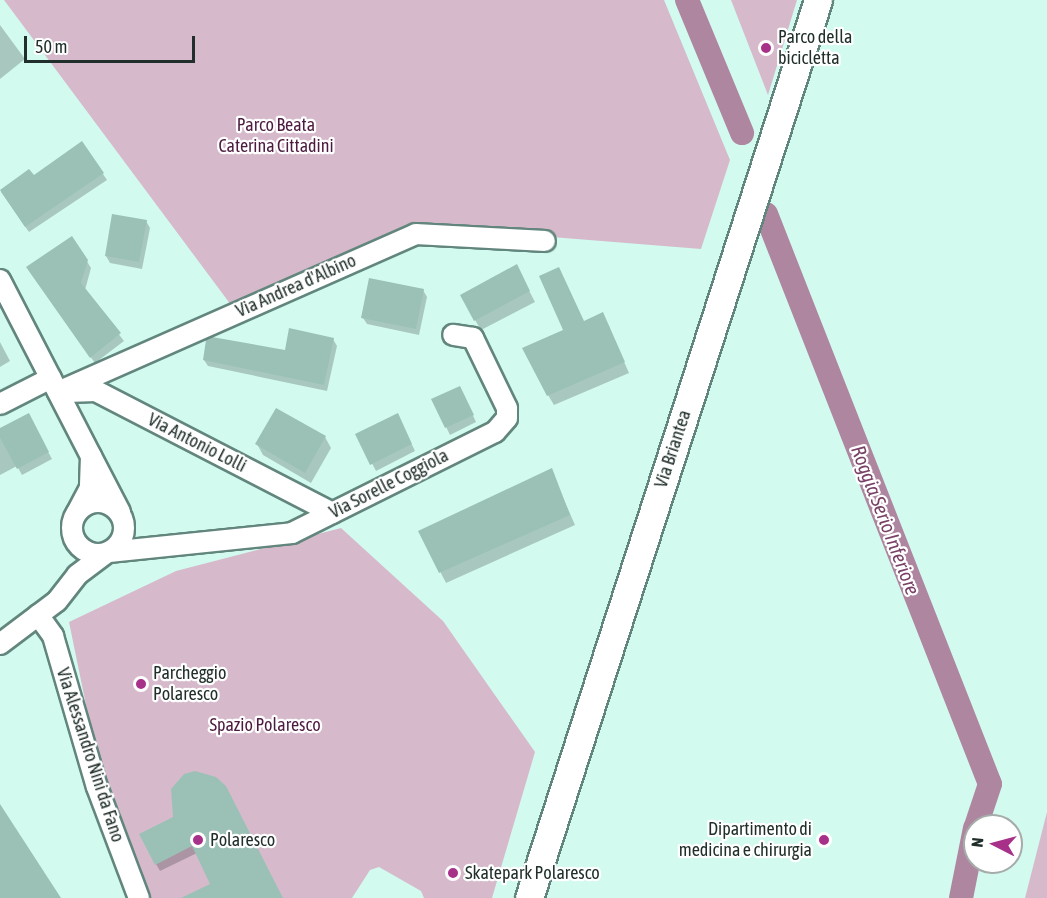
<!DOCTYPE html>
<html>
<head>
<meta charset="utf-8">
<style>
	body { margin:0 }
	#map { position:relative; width:1047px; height:898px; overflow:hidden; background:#d3faef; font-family:"Asap Condensed",sans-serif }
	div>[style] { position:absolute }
	.green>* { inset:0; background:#d6bacc }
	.shadow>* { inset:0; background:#0003 }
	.canal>* { height:24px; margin:-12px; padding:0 12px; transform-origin:12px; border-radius:12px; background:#ae86a0 }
	.building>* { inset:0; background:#9bc1b7 }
	.roads { filter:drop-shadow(2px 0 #62867d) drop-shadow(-2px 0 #62867d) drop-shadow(0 2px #62867d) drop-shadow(0 -2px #62867d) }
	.street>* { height:20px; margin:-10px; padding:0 10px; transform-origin:10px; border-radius:10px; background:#fff }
	.street>.ring { margin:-10px; padding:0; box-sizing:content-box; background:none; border:20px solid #fff; border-radius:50% }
	.secondary>* { height:27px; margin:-13.5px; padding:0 13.5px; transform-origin:13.5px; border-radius:13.5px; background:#fff }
	.dots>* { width:16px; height:16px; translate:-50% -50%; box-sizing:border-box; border:3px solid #fff; border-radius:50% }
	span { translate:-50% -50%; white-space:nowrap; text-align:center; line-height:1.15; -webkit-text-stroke:4.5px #fff; paint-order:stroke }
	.poi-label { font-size:18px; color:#202f2b }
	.left { translate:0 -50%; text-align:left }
	.right { translate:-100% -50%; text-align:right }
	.park-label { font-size:18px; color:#4d1b3f }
	.street-label { font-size:18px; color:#202f2b }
	.water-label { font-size:20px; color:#784166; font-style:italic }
	.north { position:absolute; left:963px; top:814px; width:60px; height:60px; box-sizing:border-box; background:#fff; border:2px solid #a6acaa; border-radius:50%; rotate:276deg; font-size:16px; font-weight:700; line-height:24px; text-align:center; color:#202f2b }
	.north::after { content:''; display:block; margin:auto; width:21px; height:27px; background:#a73088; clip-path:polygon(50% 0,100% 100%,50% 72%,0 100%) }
	.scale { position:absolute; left:24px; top:36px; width:171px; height:27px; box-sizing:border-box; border:3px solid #202f2b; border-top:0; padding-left:8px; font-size:18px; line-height:21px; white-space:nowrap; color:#202f2b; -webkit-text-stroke:4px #fff; paint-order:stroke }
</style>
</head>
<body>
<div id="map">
	<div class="green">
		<div style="clip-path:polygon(4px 0,664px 0,730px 160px,701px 249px,413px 226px,231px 305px)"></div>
		<div style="clip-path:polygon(731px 0,797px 0,768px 95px)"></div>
		<div style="clip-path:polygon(341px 528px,443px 621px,535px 752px,492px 898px,424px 898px,421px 891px,379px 867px,370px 870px,352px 898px,149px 898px,102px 783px,69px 622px,176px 571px)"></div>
		<div style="clip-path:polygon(1047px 812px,1047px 898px,1025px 898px)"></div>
	</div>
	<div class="shadow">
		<div style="clip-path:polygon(0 25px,25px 59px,0 79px)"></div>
		<div style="clip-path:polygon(29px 171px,33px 177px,103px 174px,107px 180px,29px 232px,1px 192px)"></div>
		<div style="clip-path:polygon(146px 221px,150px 228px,142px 269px,110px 263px,106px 256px)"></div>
		<div style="clip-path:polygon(86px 260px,91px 268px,85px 290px,124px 341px,95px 363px,32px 274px)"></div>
		<div style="clip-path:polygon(522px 277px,535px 302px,481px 330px,475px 320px)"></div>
		<div style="clip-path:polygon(423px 290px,427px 297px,419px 335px,367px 324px,363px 318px)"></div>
		<div style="clip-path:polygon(603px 314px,629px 373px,554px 405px,548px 395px,584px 322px)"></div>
		<div style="clip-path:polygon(333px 339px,337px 346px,327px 391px,208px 366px,204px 360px,286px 352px)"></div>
		<div style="clip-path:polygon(0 342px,10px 361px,0 367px)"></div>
		<div style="clip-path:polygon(463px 394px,476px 422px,450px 435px,433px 400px)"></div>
		<div style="clip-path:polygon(28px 415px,52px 459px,22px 475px,17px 466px,0 475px,0 430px)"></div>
		<div style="clip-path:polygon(401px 422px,415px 451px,376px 471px,357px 435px)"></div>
		<div style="clip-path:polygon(325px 437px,331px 448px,311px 483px,263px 455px,257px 444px)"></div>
		<div style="clip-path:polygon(551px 470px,575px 525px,446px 583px,420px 532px)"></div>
		<div style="clip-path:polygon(174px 818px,282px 898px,184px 898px,212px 884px,197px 853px,160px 871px,156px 864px)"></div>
	</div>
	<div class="canal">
		<div style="left:687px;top:0;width:144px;rotate:67.5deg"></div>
		<div style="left:766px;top:214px;width:612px;rotate:68.55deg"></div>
		<div style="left:990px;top:784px;width:44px;rotate:108.4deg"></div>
		<div style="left:961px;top:898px;width:71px;rotate:-78.7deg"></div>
	</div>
	<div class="building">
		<div style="clip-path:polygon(82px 141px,104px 173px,25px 227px,0 190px,29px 169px,34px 175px)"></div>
		<div style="clip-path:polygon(112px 214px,147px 220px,139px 262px,105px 256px)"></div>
		<div style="clip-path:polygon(72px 236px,88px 260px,81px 283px,121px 333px,90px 358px,26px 267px)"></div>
		<div style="clip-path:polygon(517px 264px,530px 291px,474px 321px,460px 295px)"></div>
		<div style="clip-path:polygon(559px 267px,584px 321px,603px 312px,625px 362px,547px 396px,522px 348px,563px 330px,539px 276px)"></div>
		<div style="clip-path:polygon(369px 278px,424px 289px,416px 329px,361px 318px)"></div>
		<div style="clip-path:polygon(289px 328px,334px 338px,324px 385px,203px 360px,206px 340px,212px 337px,285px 350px)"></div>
		<div style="clip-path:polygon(460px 386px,474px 415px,445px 428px,431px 399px)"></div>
		<div style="clip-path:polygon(276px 408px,326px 436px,305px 473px,255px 444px)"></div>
		<div style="clip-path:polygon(29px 413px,49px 452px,17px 469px,0 438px,0 428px)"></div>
		<div style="clip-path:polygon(398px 413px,412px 444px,370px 465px,355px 434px)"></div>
		<div style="clip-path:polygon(552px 468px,570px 515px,439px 573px,418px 531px)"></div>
		<div style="clip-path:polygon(195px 771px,216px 777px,226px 786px,283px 898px,181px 898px,210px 884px,192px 846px,155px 865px,139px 834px,173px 817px,171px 789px,184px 774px)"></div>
		<div style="clip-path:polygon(0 804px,61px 898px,0 898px)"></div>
	</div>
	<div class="roads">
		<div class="street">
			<div style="left:0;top:280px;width:198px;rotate:62.7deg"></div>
			<div style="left:91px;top:456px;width:32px;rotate:92deg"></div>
			<div style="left:90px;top:488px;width:27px;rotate:118deg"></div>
			<div style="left:58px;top:392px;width:391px;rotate:-23.8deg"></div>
			<div style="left:416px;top:234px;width:129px;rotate:3.1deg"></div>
			<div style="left:67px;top:392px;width:29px;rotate:-2deg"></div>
			<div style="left:96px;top:391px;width:266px;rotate:27.3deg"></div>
			<div style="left:0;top:404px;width:57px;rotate:-27deg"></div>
			<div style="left:92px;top:458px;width:61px;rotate:62.6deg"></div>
			<div class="ring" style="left:72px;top:502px;width:32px;height:32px"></div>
			<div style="left:109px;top:552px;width:184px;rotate:-5.9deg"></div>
			<div style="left:292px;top:533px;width:227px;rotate:-26.5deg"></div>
			<div style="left:495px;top:432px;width:18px;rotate:-49deg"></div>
			<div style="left:507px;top:418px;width:10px;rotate:-90deg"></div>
			<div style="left:507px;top:408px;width:78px;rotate:-115.9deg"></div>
			<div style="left:473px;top:338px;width:20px;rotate:-171deg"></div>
			<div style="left:38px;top:615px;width:26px;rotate:54deg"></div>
			<div style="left:53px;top:636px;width:157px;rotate:73.8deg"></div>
			<div style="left:97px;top:787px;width:119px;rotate:69.3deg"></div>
			<div style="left:0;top:644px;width:71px;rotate:-37deg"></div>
			<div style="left:57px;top:601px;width:33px;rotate:-52deg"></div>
			<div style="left:77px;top:575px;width:35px;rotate:-37deg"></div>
		</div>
		<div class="secondary">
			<div style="left:529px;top:898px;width:943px;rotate:-72.16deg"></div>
		</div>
	</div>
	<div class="dots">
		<div style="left:766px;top:48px;background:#a73088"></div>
		<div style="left:141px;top:684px;background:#a73088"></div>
		<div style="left:198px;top:840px;background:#a73088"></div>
		<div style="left:824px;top:840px;background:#a73088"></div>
		<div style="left:453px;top:873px;background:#a73088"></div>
	</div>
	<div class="poi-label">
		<span class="left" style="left:778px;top:48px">Parco della<br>bicicletta</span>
		<span class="left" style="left:153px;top:684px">Parcheggio<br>Polaresco</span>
		<span class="right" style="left:812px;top:840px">Dipartimento di<br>medicina e chirurgia</span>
		<span class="left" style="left:210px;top:840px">Polaresco</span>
		<span class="left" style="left:465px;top:873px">Skatepark Polaresco</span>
	</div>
	<div class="park-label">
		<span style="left:276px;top:136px">Parco Beata<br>Caterina Cittadini</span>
		<span style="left:265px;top:725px">Spazio Polaresco</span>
	</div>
	<div class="street-label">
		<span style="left:296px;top:286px;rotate:-24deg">Via Andrea d'Albino</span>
		<span style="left:197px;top:443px;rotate:27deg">Via Antonio Lolli</span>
		<span style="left:673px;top:449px;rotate:-72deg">Via Briantea</span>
		<span style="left:389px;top:484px;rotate:-27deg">Via Sorelle Coggiola</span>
		<span style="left:90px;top:755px;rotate:72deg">Via Alessandro Nini da Fano</span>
	</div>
	<div class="water-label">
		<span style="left:886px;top:520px;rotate:69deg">Roggia Serio Inferiore</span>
	</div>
	<div class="north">N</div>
	<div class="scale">50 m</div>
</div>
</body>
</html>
